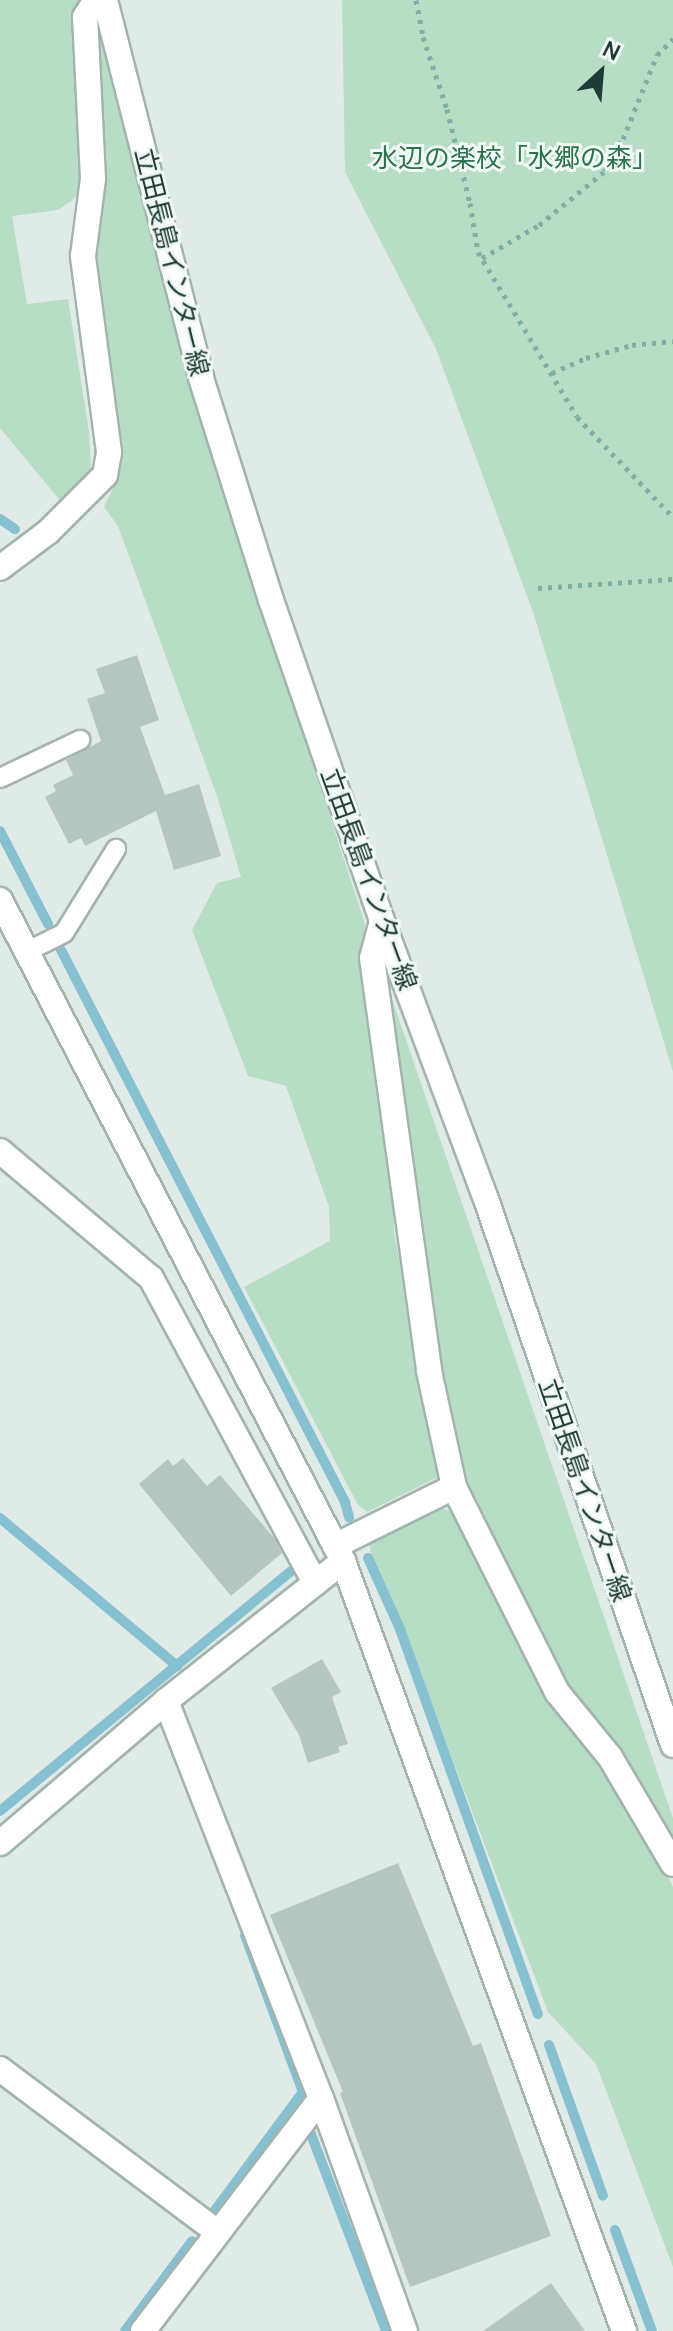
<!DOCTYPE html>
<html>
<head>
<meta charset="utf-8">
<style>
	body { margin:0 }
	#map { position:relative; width:673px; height:2331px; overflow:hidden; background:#e0ebe7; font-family:Manrope,"Noto Sans JP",sans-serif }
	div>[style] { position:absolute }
	.green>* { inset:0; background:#b8ddc5 }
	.stream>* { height:10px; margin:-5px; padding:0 5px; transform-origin:5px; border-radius:5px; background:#86c0d1 }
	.building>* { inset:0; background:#b5c6c0 }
	.path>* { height:5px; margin-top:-2.5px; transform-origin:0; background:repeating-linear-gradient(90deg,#7fafa4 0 4px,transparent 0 10px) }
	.roads { filter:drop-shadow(2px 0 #a3b3ae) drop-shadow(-2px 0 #a3b3ae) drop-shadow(0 2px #a3b3ae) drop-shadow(0 -2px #a3b3ae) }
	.service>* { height:18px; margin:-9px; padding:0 9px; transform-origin:9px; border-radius:9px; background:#fff }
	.minor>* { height:24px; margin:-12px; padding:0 12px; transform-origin:12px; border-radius:12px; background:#fff }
	.tertiary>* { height:24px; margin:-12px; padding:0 12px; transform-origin:12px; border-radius:12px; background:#fff }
	.secondary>* { height:24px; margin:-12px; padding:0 12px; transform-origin:12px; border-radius:12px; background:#fff }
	span { translate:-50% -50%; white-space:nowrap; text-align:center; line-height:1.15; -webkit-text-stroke:6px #f0f8f4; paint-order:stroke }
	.park-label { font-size:26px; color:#2a734c }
	.street-label { font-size:26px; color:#203b36 }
	.north { position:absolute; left:561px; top:32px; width:80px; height:80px; -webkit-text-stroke:6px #f0f8f4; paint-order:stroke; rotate:26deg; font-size:22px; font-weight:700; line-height:32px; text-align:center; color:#203b36 }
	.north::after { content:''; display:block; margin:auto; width:28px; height:36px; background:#203b36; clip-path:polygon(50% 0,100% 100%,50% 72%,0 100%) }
</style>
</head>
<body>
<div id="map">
	<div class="green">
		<div style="clip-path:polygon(0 0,81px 0,78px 32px,83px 182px,74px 199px,58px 210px,12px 216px,27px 304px,68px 299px,89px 431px,91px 469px,80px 487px,62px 503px,0 428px)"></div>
		<div style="clip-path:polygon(342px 0,673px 0,673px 1072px,533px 612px,436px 349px,345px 172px)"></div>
		<div style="clip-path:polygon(91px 23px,96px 23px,189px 384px,365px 924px,362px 963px,394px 1164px,394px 1231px,420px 1376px,442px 1459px,438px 1477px,367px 1512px,358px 1505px,244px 1287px,330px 1241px,329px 1207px,286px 1086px,248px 1076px,192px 930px,217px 883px,241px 877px,217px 796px,118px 526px,104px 507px,116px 481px,121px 452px,92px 251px,106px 163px)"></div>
		<div style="clip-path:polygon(381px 967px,673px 1818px,673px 1848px,566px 1692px,462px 1479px,417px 1253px,400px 1073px,379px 970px)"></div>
		<div style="clip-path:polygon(439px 1508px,457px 1513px,624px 1792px,673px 1887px,673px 2267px,596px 2064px,548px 2012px,403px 1629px,371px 1555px,369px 1540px)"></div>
	</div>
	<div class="stream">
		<div style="left:0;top:519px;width:18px;rotate:34deg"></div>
		<div style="left:0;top:831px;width:105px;rotate:62.7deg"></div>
		<div style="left:61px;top:950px;width:621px;rotate:62.77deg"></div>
		<div style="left:345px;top:1502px;width:16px;rotate:75deg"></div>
		<div style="left:0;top:1518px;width:231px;rotate:39.9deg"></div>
		<div style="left:368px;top:1558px;width:78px;rotate:65.7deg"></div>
		<div style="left:400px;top:1629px;width:409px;rotate:70.3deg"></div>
		<div style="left:0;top:1811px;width:376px;rotate:-39.5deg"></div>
		<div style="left:549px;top:2045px;width:160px;rotate:70.3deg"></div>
		<div style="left:309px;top:2129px;width:216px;rotate:69.1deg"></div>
		<div style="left:213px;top:2213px;width:151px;rotate:-53.4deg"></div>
		<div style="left:303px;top:2092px;width:167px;rotate:-110.3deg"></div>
		<div style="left:615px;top:2230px;width:108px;rotate:69.9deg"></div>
		<div style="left:125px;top:2331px;width:112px;rotate:-53.3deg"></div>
	</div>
	<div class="building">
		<div style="clip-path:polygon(137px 655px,159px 720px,140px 727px,165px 795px,199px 784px,221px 856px,174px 870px,156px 811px,85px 846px,81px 838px,69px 844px,45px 797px,56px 791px,53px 785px,73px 775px,66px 760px,101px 741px,87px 699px,105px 693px,96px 669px)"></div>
		<div style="clip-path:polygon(183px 1458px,207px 1486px,220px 1475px,275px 1539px,282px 1553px,231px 1596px,139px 1484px,168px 1459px,173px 1466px)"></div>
		<div style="clip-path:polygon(322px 1659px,341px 1692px,332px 1697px,348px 1744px,338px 1747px,340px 1752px,308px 1763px,299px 1735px,271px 1688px)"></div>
		<div style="clip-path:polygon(398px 1863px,473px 2046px,481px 2043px,551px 2236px,410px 2287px,340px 2093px,343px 2092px,270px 1915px)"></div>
		<div style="clip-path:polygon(551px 2283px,585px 2331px,483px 2331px)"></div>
	</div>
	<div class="path">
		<div style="left:416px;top:0;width:38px;rotate:79deg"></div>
		<div style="left:423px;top:37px;width:76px;rotate:71.6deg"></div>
		<div style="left:447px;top:109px;width:97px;rotate:76.3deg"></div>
		<div style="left:470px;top:203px;width:50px;rotate:80.7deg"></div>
		<div style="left:478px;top:252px;width:192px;rotate:59deg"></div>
		<div style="left:577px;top:417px;width:139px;rotate:46.2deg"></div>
		<div style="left:482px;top:258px;width:66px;rotate:-30.1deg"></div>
		<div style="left:539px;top:225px;width:85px;rotate:-39.3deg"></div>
		<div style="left:605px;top:171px;width:37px;rotate:-61deg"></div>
		<div style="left:623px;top:139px;width:91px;rotate:-68deg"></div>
		<div style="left:657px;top:55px;width:23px;rotate:-45deg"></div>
		<div style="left:552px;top:373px;width:37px;rotate:-24deg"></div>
		<div style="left:586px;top:358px;width:48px;rotate:-15.8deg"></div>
		<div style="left:632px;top:345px;width:41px;rotate:-5.6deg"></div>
		<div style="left:538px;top:588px;width:135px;rotate:-3.8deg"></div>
	</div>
	<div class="roads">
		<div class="service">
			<div style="left:0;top:778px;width:89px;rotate:-25.4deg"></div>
			<div style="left:26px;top:952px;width:42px;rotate:-26.6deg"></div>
			<div style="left:64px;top:933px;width:99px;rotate:-58.2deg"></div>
		</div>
		<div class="minor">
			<div style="left:0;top:568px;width:60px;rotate:-36.9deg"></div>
			<div style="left:48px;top:532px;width:81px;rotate:-45deg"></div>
			<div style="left:105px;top:475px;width:23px;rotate:-80deg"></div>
			<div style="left:109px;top:452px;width:198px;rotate:-97.6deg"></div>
			<div style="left:83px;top:256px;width:78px;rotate:-82.6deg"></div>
			<div style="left:93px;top:179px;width:162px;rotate:-92.8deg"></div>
			<div style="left:85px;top:17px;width:20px;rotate:-57deg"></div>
			<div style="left:382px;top:921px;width:38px;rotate:105deg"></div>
			<div style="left:372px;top:958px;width:417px;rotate:82.1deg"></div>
			<div style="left:429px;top:1371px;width:119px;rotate:77.8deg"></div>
			<div style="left:454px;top:1487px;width:229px;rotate:63.3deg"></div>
			<div style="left:557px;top:1692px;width:84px;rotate:50.8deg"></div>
			<div style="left:610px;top:1757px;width:124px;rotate:59.5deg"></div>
			<div style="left:0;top:1151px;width:197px;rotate:40.1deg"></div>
			<div style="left:151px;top:1278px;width:346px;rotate:61.7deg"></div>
			<div style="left:335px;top:1546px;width:133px;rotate:-26.4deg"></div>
			<div style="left:166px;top:1701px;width:426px;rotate:68.7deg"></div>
			<div style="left:321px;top:2098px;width:248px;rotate:70.2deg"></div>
			<div style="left:0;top:2069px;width:271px;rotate:36.9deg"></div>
			<div style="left:143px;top:2331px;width:293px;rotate:-52.6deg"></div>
		</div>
		<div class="tertiary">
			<div style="left:0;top:900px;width:745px;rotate:62.57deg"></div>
			<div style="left:343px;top:1561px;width:820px;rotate:69.95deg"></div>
			<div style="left:0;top:1843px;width:218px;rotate:-40.5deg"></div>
			<div style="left:166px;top:1701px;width:226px;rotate:-38.3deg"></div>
		</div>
		<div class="secondary">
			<div style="left:105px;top:0;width:390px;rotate:75.7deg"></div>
			<div style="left:201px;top:378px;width:233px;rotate:72.5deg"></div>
			<div style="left:271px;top:600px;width:340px;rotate:70.9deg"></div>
			<div style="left:382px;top:921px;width:297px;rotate:69.5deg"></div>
			<div style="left:486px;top:1199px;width:577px;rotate:71.09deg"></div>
		</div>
	</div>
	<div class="park-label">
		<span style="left:515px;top:158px">水辺の楽校「水郷の森」</span>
	</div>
	<div class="street-label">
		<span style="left:172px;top:262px;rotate:76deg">立田長島インター線</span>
		<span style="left:369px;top:879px;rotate:70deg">立田長島インター線</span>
		<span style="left:585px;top:1490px;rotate:71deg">立田長島インター線</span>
	</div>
	<div class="north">N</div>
</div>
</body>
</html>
